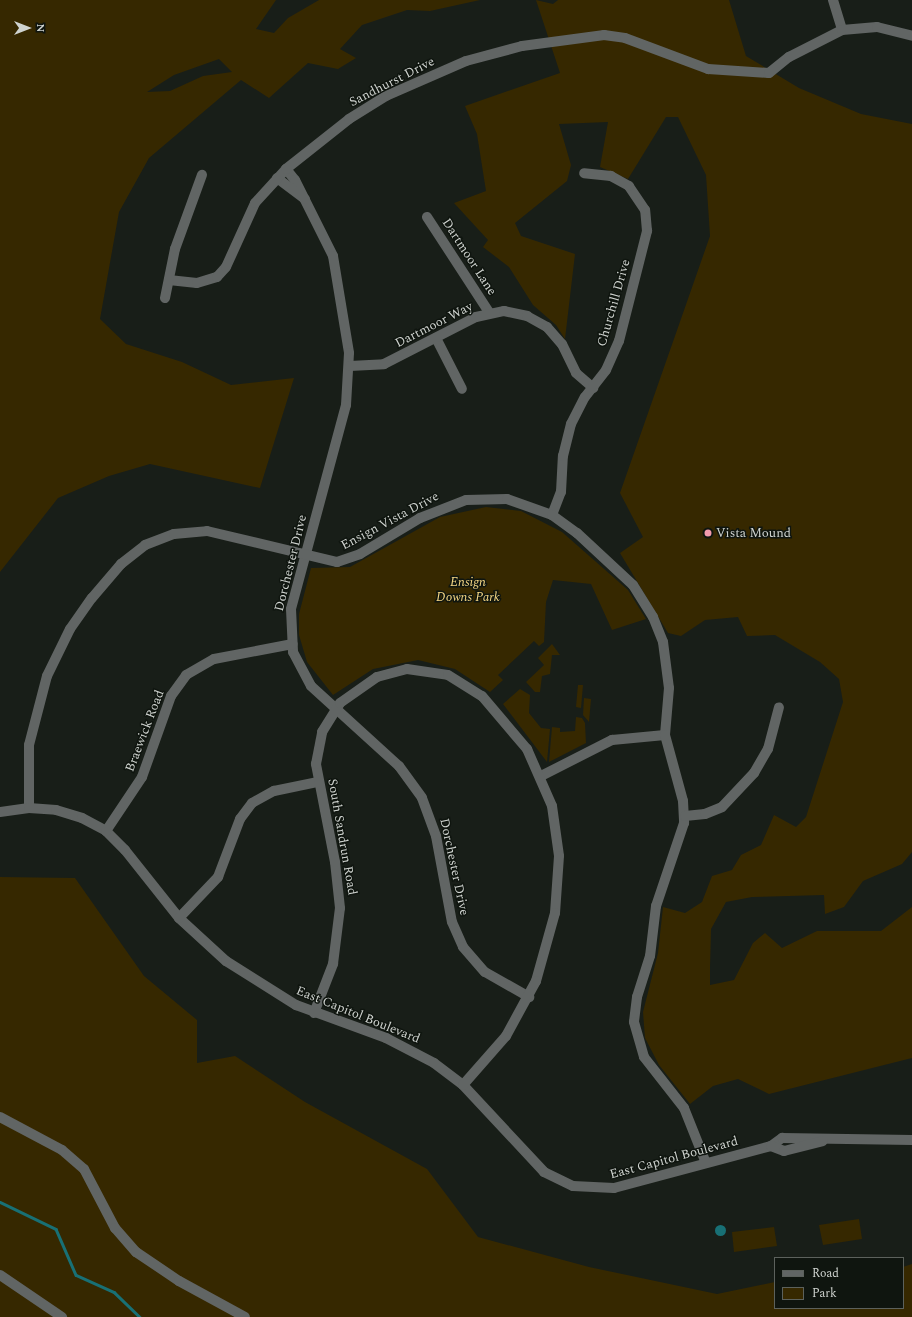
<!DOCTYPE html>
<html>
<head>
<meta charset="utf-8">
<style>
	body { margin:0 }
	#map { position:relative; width:912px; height:1317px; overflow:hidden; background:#181e18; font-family:Spectral,serif }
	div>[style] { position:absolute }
	.green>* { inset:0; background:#362800 }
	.water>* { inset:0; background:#187075 }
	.round { border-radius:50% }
	.stream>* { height:2.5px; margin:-1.25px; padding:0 1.25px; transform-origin:1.25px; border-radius:1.25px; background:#187075 }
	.minor>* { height:10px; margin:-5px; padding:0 5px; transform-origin:5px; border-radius:5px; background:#616564 }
	.dots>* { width:11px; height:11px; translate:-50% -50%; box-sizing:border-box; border:2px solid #0f150f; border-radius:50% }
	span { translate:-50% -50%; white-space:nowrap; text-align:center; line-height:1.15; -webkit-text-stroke:3px #0f150f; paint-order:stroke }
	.street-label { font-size:13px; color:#cfd3cf }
	.poi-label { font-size:13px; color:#cfd3cf }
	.left { translate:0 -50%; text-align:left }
	.park-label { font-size:13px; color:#f6d885; font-style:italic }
	.legend { position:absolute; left:774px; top:1257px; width:130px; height:52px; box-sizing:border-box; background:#0f150f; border:1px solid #5c615c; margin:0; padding:5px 7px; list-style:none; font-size:12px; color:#cfd3cf }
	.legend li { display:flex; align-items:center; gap:8px; height:20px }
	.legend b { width:20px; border:1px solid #5c615c }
	.north { position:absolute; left:8px; top:8px; width:40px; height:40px; -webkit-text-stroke:3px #0f150f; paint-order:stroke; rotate:90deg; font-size:11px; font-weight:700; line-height:16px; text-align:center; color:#cfd3cf }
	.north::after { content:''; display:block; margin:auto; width:14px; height:18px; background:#cfd3cf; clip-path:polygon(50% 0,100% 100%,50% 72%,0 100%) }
</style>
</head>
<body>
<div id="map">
	<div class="green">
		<div style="clip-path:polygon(evenodd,0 0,276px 0,256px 29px,274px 33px,288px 18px,319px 0,480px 0,430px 11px,407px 10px,362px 25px,340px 49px,356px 58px,338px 69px,308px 63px,269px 98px,241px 80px,149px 158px,119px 212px,100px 319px,126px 344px,182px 362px,231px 385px,294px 378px,260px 488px,150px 464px,109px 476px,58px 498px,0 572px,0 0,219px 59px,232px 72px,203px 76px,170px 91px,147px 92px,174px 75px,219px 59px)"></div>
		<div style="clip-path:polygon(536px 0,553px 4px,558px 0,729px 0,746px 56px,799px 88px,861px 114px,912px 124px,912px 852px,902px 864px,863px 881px,844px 907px,825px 914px,824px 895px,752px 897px,726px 902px,711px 929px,710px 968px,710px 985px,734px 980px,753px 943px,765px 933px,782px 948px,817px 931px,881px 931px,912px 907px,912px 1058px,769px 1094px,738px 1079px,713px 1086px,690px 1104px,659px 1065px,645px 1038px,643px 1012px,658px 953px,663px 907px,685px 913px,702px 902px,712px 876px,732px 870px,741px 855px,761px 845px,774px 815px,796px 827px,806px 817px,843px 702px,839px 679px,820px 662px,775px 635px,747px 636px,738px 617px,705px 620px,681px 636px,668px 633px,620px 553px,643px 537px,620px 493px,710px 236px,706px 175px,678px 117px,666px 117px,628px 179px,600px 167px,608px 122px,559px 124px,571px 165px,567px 181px,515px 223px,521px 236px,575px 254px,565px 339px,556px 325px,533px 305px,509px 267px,483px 247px,488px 240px,454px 203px,486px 191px,477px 134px,465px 106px,560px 73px)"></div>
		<div style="clip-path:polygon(486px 507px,521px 511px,562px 532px,628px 590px,646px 619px,612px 630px,591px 584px,553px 580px,546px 602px,544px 642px,539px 646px,534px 641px,498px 675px,503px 680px,490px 692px,455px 669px,418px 660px,373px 669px,333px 695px,307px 662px,299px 635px,299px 614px,311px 568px,350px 567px,440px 517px)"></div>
		<div style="clip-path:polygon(552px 644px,560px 655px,552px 655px,550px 674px,542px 676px,540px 692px,535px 692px,526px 682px,544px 665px,538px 658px)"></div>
		<div style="clip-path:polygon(578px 685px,583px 685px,581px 708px,576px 707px)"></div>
		<div style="clip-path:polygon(520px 689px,530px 695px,529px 713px,541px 728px,550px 729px,547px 762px,503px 704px)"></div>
		<div style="clip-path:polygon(584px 698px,591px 699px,589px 722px,583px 715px)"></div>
		<div style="clip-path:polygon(576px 717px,582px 718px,585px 723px,586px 743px,549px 762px,552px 727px,560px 728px,560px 732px,575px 731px)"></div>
		<div style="clip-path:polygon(0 877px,75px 878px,144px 976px,197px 1020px,197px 1063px,235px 1056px,305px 1102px,427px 1169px,478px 1237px,589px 1267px,717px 1294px,775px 1282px,775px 1308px,903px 1308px,903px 1267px,912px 1264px,912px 1317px,0 1317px)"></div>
		<div style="clip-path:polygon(859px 1219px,862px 1239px,823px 1245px,819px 1225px)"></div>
		<div style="clip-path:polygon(774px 1227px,777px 1246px,734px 1252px,732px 1232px)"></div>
	</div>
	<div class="water">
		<div class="round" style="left:714.5px;top:1224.5px;width:11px;height:11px"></div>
	</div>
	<div class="stream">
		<div style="left:0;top:1202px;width:62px;rotate:25.7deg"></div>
		<div style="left:56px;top:1229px;width:50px;rotate:66.5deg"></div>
		<div style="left:76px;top:1275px;width:42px;rotate:24.1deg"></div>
		<div style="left:114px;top:1292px;width:36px;rotate:44deg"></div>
	</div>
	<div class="minor">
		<div style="left:833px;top:0;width:31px;rotate:73deg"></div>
		<div style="left:286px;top:169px;width:14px;rotate:51deg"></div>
		<div style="left:295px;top:180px;width:85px;rotate:63.4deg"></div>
		<div style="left:333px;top:256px;width:98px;rotate:80.6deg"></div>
		<div style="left:349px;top:353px;width:52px;rotate:93.3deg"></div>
		<div style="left:346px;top:405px;width:211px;rotate:105.1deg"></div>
		<div style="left:291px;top:609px;width:43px;rotate:87.3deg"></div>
		<div style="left:293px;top:652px;width:38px;rotate:62deg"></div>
		<div style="left:311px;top:686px;width:119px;rotate:42.3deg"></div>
		<div style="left:399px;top:766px;width:39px;rotate:54deg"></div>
		<div style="left:422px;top:798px;width:40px;rotate:69.8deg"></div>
		<div style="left:436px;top:836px;width:87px;rotate:79.5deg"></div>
		<div style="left:452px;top:922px;width:27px;rotate:66deg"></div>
		<div style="left:463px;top:947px;width:33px;rotate:49deg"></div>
		<div style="left:485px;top:972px;width:51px;rotate:29.6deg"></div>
		<div style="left:277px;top:178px;width:35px;rotate:37deg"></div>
		<div style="left:427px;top:217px;width:113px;rotate:56.9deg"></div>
		<div style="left:169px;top:280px;width:28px;rotate:6deg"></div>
		<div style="left:197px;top:283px;width:21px;rotate:-17deg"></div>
		<div style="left:217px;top:277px;width:13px;rotate:-48deg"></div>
		<div style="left:226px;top:267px;width:70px;rotate:-65.6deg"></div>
		<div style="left:255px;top:203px;width:46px;rotate:-47.6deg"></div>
		<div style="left:286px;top:169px;width:80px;rotate:-38.4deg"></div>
		<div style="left:349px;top:119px;width:44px;rotate:-31.9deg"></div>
		<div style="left:386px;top:96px;width:87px;rotate:-23.6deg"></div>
		<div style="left:466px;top:61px;width:58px;rotate:-15deg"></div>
		<div style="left:522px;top:46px;width:83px;rotate:-7.6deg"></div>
		<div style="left:604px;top:35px;width:21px;rotate:8deg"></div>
		<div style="left:625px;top:38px;width:89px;rotate:20.5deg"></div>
		<div style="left:708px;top:69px;width:61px;rotate:3.8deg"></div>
		<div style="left:769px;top:73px;width:26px;rotate:-39deg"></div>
		<div style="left:789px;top:57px;width:59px;rotate:-27deg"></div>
		<div style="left:842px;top:30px;width:35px;rotate:-5deg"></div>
		<div style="left:877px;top:27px;width:36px;rotate:14deg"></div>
		<div style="left:165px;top:298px;width:50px;rotate:-78.5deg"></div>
		<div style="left:175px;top:249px;width:79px;rotate:-70deg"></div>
		<div style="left:436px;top:338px;width:57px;rotate:63deg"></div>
		<div style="left:350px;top:366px;width:34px;rotate:-3deg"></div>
		<div style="left:384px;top:364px;width:103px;rotate:-27.1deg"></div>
		<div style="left:476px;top:317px;width:29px;rotate:-12deg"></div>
		<div style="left:504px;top:311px;width:24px;rotate:12deg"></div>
		<div style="left:527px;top:316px;width:23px;rotate:29deg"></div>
		<div style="left:547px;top:327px;width:23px;rotate:49deg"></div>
		<div style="left:562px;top:344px;width:32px;rotate:64deg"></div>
		<div style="left:576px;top:373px;width:23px;rotate:41deg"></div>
		<div style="left:552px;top:515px;width:25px;rotate:-69deg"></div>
		<div style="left:561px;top:492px;width:36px;rotate:-87deg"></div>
		<div style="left:563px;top:456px;width:33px;rotate:-76deg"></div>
		<div style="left:571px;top:424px;width:30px;rotate:-63deg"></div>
		<div style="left:585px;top:397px;width:34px;rotate:-52deg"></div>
		<div style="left:606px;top:370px;width:32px;rotate:-66deg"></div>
		<div style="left:619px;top:341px;width:114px;rotate:-75.7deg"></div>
		<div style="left:647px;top:231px;width:21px;rotate:-95deg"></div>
		<div style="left:645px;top:210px;width:29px;rotate:-124deg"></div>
		<div style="left:629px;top:186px;width:21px;rotate:-151deg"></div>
		<div style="left:611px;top:176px;width:27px;rotate:-174deg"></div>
		<div style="left:541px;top:776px;width:80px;rotate:-26.9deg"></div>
		<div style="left:612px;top:740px;width:53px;rotate:-5.4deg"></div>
		<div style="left:29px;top:808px;width:63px;rotate:-90deg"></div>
		<div style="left:29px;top:745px;width:71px;rotate:-75.4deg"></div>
		<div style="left:47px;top:676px;width:52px;rotate:-63.9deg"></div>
		<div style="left:70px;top:629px;width:38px;rotate:-55deg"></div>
		<div style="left:92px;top:598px;width:45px;rotate:-49.5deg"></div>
		<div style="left:121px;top:564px;width:31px;rotate:-38deg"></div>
		<div style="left:145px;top:545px;width:31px;rotate:-21deg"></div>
		<div style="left:174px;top:534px;width:33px;rotate:-5deg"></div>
		<div style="left:207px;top:531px;width:134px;rotate:13.4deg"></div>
		<div style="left:337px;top:562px;width:24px;rotate:-19deg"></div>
		<div style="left:360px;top:554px;width:70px;rotate:-31deg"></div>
		<div style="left:420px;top:518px;width:49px;rotate:-21.4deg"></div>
		<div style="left:466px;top:500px;width:41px;rotate:-1.4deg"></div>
		<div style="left:507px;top:499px;width:48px;rotate:19.6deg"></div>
		<div style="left:552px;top:515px;width:31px;rotate:36deg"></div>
		<div style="left:577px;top:533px;width:76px;rotate:42.9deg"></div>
		<div style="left:633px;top:585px;width:38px;rotate:58deg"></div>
		<div style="left:653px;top:617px;width:27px;rotate:68deg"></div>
		<div style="left:663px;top:642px;width:46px;rotate:82.6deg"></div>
		<div style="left:669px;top:688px;width:47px;rotate:94.9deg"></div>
		<div style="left:665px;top:735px;width:68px;rotate:74.7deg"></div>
		<div style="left:683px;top:801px;width:22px;rotate:87deg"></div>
		<div style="left:684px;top:823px;width:88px;rotate:108.6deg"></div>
		<div style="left:656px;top:906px;width:50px;rotate:96.8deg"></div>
		<div style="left:650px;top:956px;width:43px;rotate:107.6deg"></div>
		<div style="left:637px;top:997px;width:25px;rotate:97deg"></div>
		<div style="left:634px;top:1022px;width:36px;rotate:74deg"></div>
		<div style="left:644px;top:1057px;width:65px;rotate:51.9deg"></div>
		<div style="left:684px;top:1108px;width:59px;rotate:68.2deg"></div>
		<div style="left:0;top:812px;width:29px;rotate:-8deg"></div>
		<div style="left:29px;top:808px;width:27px;rotate:4deg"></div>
		<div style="left:56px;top:810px;width:27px;rotate:17deg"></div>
		<div style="left:82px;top:818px;width:27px;rotate:28deg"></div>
		<div style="left:106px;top:831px;width:27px;rotate:45deg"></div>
		<div style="left:125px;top:850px;width:87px;rotate:51.5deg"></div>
		<div style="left:179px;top:918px;width:64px;rotate:42.5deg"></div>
		<div style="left:226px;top:961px;width:83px;rotate:32.2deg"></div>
		<div style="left:296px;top:1005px;width:96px;rotate:20.1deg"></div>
		<div style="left:386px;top:1038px;width:54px;rotate:27.5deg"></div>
		<div style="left:434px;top:1063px;width:36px;rotate:37deg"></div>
		<div style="left:463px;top:1085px;width:119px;rotate:47deg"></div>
		<div style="left:544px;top:1172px;width:32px;rotate:26deg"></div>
		<div style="left:573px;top:1186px;width:41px;rotate:2.8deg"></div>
		<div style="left:614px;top:1188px;width:163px;rotate:-15deg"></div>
		<div style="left:771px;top:1146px;width:14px;rotate:-36deg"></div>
		<div style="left:782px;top:1138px;width:130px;rotate:0.9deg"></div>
		<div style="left:685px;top:816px;width:20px;rotate:-6deg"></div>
		<div style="left:705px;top:814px;width:18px;rotate:-22deg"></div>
		<div style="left:722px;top:807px;width:47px;rotate:-46.7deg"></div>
		<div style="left:754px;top:773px;width:28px;rotate:-60deg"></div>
		<div style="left:768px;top:749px;width:43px;rotate:-75.3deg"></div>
		<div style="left:106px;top:831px;width:65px;rotate:-56.3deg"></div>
		<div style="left:142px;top:777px;width:86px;rotate:-70.3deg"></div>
		<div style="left:171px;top:696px;width:26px;rotate:-54deg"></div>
		<div style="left:186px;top:675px;width:32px;rotate:-30deg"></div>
		<div style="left:214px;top:659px;width:80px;rotate:-10.8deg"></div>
		<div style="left:179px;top:918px;width:57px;rotate:-46.4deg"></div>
		<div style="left:218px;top:877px;width:62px;rotate:-69.2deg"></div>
		<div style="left:240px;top:819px;width:20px;rotate:-53deg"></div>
		<div style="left:252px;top:803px;width:25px;rotate:-29deg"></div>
		<div style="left:274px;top:791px;width:45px;rotate:-11.6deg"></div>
		<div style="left:314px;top:1013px;width:53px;rotate:-68.8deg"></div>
		<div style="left:333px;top:964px;width:56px;rotate:-82.9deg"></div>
		<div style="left:340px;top:908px;width:46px;rotate:-96.2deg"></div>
		<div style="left:335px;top:862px;width:100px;rotate:-101deg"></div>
		<div style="left:316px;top:764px;width:33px;rotate:-79deg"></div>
		<div style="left:322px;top:732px;width:34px;rotate:-58deg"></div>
		<div style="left:340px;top:703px;width:45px;rotate:-35.1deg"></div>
		<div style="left:377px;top:677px;width:31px;rotate:-15deg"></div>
		<div style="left:407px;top:669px;width:41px;rotate:8.3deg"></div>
		<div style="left:448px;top:675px;width:40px;rotate:32deg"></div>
		<div style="left:482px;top:696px;width:70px;rotate:49.7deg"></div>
		<div style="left:527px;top:749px;width:62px;rotate:66.3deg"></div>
		<div style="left:552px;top:806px;width:50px;rotate:82deg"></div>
		<div style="left:559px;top:856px;width:57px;rotate:94deg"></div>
		<div style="left:555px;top:913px;width:71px;rotate:105.6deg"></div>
		<div style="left:536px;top:981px;width:63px;rotate:118.6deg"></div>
		<div style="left:506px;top:1036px;width:65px;rotate:131.3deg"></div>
		<div style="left:0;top:1117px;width:70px;rotate:28deg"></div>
		<div style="left:62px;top:1150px;width:29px;rotate:41deg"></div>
		<div style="left:84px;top:1169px;width:67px;rotate:62.3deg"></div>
		<div style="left:115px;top:1228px;width:32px;rotate:49deg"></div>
		<div style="left:136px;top:1252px;width:52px;rotate:34deg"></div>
		<div style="left:179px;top:1281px;width:75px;rotate:28.6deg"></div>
		<div style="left:771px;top:1146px;width:14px;rotate:21deg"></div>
		<div style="left:784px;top:1151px;width:40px;rotate:-14.4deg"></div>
		<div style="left:0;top:1275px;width:75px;rotate:34.1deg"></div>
	</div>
	<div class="dots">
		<div style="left:708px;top:533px;background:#f39aac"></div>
	</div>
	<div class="street-label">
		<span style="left:392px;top:82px;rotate:-27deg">Sandhurst Drive</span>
		<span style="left:469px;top:257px;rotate:57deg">Dartmoor Lane</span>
		<span style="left:614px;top:303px;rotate:-74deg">Churchill Drive</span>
		<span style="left:434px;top:325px;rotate:-27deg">Dartmoor Way</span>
		<span style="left:390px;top:521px;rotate:-28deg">Ensign Vista Drive</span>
		<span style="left:291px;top:563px;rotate:-76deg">Dorchester Drive</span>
		<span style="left:145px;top:731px;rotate:-69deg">Braewick Road</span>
		<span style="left:342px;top:837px;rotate:80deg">South Sandrun Road</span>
		<span style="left:454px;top:867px;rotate:78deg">Dorchester Drive</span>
		<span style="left:358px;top:1015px;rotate:22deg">East Capitol Boulevard</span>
		<span style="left:674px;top:1158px;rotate:-15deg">East Capitol Boulevard</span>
	</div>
	<div class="poi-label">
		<span class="left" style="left:716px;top:533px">Vista Mound</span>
	</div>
	<div class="park-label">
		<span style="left:468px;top:590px">Ensign<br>Downs Park</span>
	</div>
	<ul class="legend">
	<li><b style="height:5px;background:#616564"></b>Road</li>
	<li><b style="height:11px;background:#362800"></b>Park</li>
	</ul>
	<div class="north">N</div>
</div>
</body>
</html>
